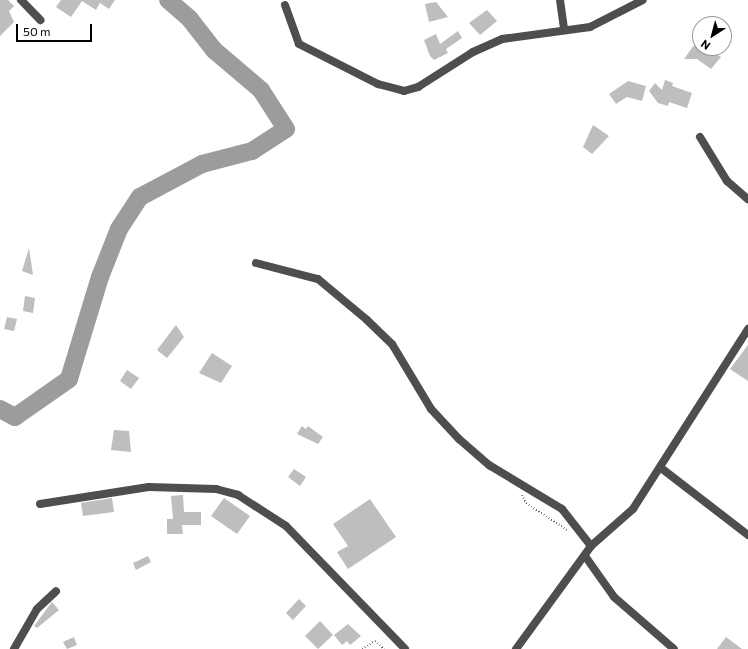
<!DOCTYPE html>
<html>
<head>
<meta charset="utf-8">
<style>
	body { margin:0 }
	#map { position:relative; width:748px; height:649px; overflow:hidden; background:#fff; font-family:Commissioner,sans-serif }
	div>[style] { position:absolute }
	.river>* { height:18px; margin:-9px; padding:0 9px; transform-origin:9px; border-radius:9px; background:#9c9c9c }
	.building>* { inset:0; background:#bebebe }
	.path>* { height:2px; margin-top:-1px; transform-origin:0; background:repeating-linear-gradient(90deg,#707070 0 1px,transparent 0 3px) }
	.minor>* { height:8px; margin:-4px; padding:0 4px; transform-origin:4px; border-radius:4px; background:#4e4e4e }
	span { translate:-50% -50%; white-space:nowrap; text-align:center; line-height:1.15; -webkit-text-stroke:4px #fff; paint-order:stroke }
	.north { position:absolute; left:692px; top:16px; width:40px; height:40px; box-sizing:border-box; background:#fff; border:1px solid #999; border-radius:50%; rotate:216deg; font-size:11px; font-weight:700; line-height:16px; text-align:center; color:#000 }
	.north::after { content:''; display:block; margin:auto; width:14px; height:18px; background:#000; clip-path:polygon(50% 0,100% 100%,50% 72%,0 100%) }
	.scale { position:absolute; left:16px; top:24px; width:76px; height:18px; box-sizing:border-box; border:2px solid #000; border-top:0; padding-left:5px; font-size:12px; line-height:14px; white-space:nowrap; color:#000; -webkit-text-stroke:3px #fff; paint-order:stroke }
</style>
</head>
<body>
<div id="map">
	<div class="river">
		<div style="left:0;top:409px;width:17px;rotate:28deg"></div>
		<div style="left:15px;top:417px;width:66px;rotate:-35.1deg"></div>
		<div style="left:69px;top:379px;width:107px;rotate:-73.1deg"></div>
		<div style="left:100px;top:277px;width:52px;rotate:-68.4deg"></div>
		<div style="left:119px;top:229px;width:38px;rotate:-57deg"></div>
		<div style="left:140px;top:197px;width:70px;rotate:-28deg"></div>
		<div style="left:202px;top:164px;width:52px;rotate:-14.6deg"></div>
		<div style="left:252px;top:151px;width:40px;rotate:-32.9deg"></div>
		<div style="left:286px;top:129px;width:46px;rotate:-122.7deg"></div>
		<div style="left:261px;top:90px;width:62px;rotate:-139.6deg"></div>
		<div style="left:214px;top:50px;width:39px;rotate:-128deg"></div>
		<div style="left:190px;top:19px;width:29px;rotate:-139deg"></div>
	</div>
	<div class="building">
		<div style="clip-path:polygon(0 0,8px 0,14px 6px,9px 11px,14px 22px,0 36px)"></div>
		<div style="clip-path:polygon(61px 0,115px 0,109px 9px,100px 3px,96px 10px,82px 1px,71px 17px,56px 7px)"></div>
		<div style="clip-path:polygon(436px 2px,448px 17px,429px 22px,425px 4px)"></div>
		<div style="clip-path:polygon(487px 10px,497px 21px,480px 35px,469px 23px)"></div>
		<div style="clip-path:polygon(458px 31px,462px 38px,446px 49px,448px 53px,434px 60px,430px 56px,424px 40px,436px 34px,440px 44px)"></div>
		<div style="clip-path:polygon(700px 37px,700px 48px,721px 48px,717px 54px,721px 57px,711px 69px,697px 59px,684px 59px)"></div>
		<div style="clip-path:polygon(665px 80px,673px 83px,672px 86px,692px 93px,687px 108px,669px 102px,668px 106px,658px 103px,649px 91px,655px 83px,662px 90px)"></div>
		<div style="clip-path:polygon(628px 81px,646px 86px,642px 101px,627px 97px,616px 104px,609px 94px)"></div>
		<div style="clip-path:polygon(593px 125px,609px 136px,592px 154px,583px 147px)"></div>
		<div style="clip-path:polygon(29px 248px,33px 275px,22px 271px)"></div>
		<div style="clip-path:polygon(25px 296px,35px 298px,33px 313px,23px 311px)"></div>
		<div style="clip-path:polygon(7px 317px,17px 319px,14px 331px,4px 329px)"></div>
		<div style="clip-path:polygon(176px 325px,184px 337px,167px 358px,157px 350px)"></div>
		<div style="clip-path:polygon(748px 345px,748px 381px,730px 369px)"></div>
		<div style="clip-path:polygon(212px 353px,232px 366px,221px 383px,199px 373px)"></div>
		<div style="clip-path:polygon(127px 370px,139px 378px,131px 389px,120px 381px)"></div>
		<div style="clip-path:polygon(302px 426px,306px 429px,308px 426px,323px 437px,318px 444px,297px 434px)"></div>
		<div style="clip-path:polygon(114px 430px,129px 431px,131px 452px,111px 450px)"></div>
		<div style="clip-path:polygon(294px 469px,306px 477px,300px 486px,288px 477px)"></div>
		<div style="clip-path:polygon(183px 495px,184px 512px,201px 512px,201px 525px,182px 525px,183px 534px,167px 534px,167px 519px,173px 519px,171px 496px)"></div>
		<div style="clip-path:polygon(112px 498px,114px 512px,83px 516px,81px 503px)"></div>
		<div style="clip-path:polygon(224px 498px,250px 516px,237px 534px,211px 516px)"></div>
		<div style="clip-path:polygon(370px 499px,396px 537px,348px 569px,337px 552px,348px 546px,333px 524px)"></div>
		<div style="clip-path:polygon(148px 556px,151px 562px,136px 570px,133px 563px)"></div>
		<div style="clip-path:polygon(299px 599px,306px 606px,293px 620px,286px 613px)"></div>
		<div style="clip-path:polygon(52px 602px,59px 610px,37px 628px,34px 626px)"></div>
		<div style="clip-path:polygon(320px 621px,333px 635px,318px 649px,305px 636px)"></div>
		<div style="clip-path:polygon(348px 624px,361px 636px,350px 645px,347px 641px,342px 645px,334px 635px)"></div>
		<div style="clip-path:polygon(74px 637px,77px 645px,67px 649px,63px 642px)"></div>
		<div style="clip-path:polygon(726px 637px,742px 649px,717px 649px)"></div>
	</div>
	<div class="path">
		<div style="left:522px;top:495px;width:9px;rotate:63deg"></div>
		<div style="left:526px;top:503px;width:49px;rotate:33.4deg"></div>
		<div style="left:362px;top:649px;width:15px;rotate:-32deg"></div>
		<div style="left:375px;top:641px;width:12px;rotate:42deg"></div>
	</div>
	<div class="minor">
		<div style="left:21px;top:0;width:28px;rotate:46deg"></div>
		<div style="left:560px;top:0;width:29px;rotate:82deg"></div>
		<div style="left:285px;top:5px;width:41px;rotate:70.3deg"></div>
		<div style="left:299px;top:44px;width:89px;rotate:26.9deg"></div>
		<div style="left:378px;top:84px;width:27px;rotate:15deg"></div>
		<div style="left:404px;top:91px;width:15px;rotate:-16deg"></div>
		<div style="left:418px;top:87px;width:65px;rotate:-32.5deg"></div>
		<div style="left:473px;top:52px;width:32px;rotate:-24deg"></div>
		<div style="left:502px;top:39px;width:89px;rotate:-7.8deg"></div>
		<div style="left:590px;top:27px;width:59px;rotate:-27deg"></div>
		<div style="left:700px;top:137px;width:52px;rotate:58.5deg"></div>
		<div style="left:727px;top:181px;width:28px;rotate:41deg"></div>
		<div style="left:256px;top:263px;width:64px;rotate:14.5deg"></div>
		<div style="left:318px;top:279px;width:64px;rotate:39.9deg"></div>
		<div style="left:367px;top:320px;width:35px;rotate:44deg"></div>
		<div style="left:392px;top:344px;width:76px;rotate:59deg"></div>
		<div style="left:431px;top:409px;width:41px;rotate:47deg"></div>
		<div style="left:459px;top:439px;width:40px;rotate:41deg"></div>
		<div style="left:489px;top:465px;width:85px;rotate:31.1deg"></div>
		<div style="left:562px;top:509px;width:47px;rotate:51.9deg"></div>
		<div style="left:661px;top:468px;width:110px;rotate:37.6deg"></div>
		<div style="left:40px;top:504px;width:110px;rotate:-8.9deg"></div>
		<div style="left:149px;top:487px;width:67px;rotate:1.7deg"></div>
		<div style="left:216px;top:489px;width:23px;rotate:15deg"></div>
		<div style="left:238px;top:495px;width:57px;rotate:32.9deg"></div>
		<div style="left:286px;top:526px;width:171px;rotate:45.9deg"></div>
		<div style="left:585px;top:556px;width:50px;rotate:54.7deg"></div>
		<div style="left:614px;top:597px;width:79px;rotate:40.9deg"></div>
		<div style="left:14px;top:649px;width:46px;rotate:-60.1deg"></div>
		<div style="left:37px;top:609px;width:26px;rotate:-43deg"></div>
		<div style="left:516px;top:649px;width:127px;rotate:-53.9deg"></div>
		<div style="left:591px;top:546px;width:56px;rotate:-41.4deg"></div>
		<div style="left:633px;top:509px;width:214px;rotate:-57.4deg"></div>
	</div>
	<div class="north">N</div>
	<div class="scale">50 m</div>
</div>
</body>
</html>
